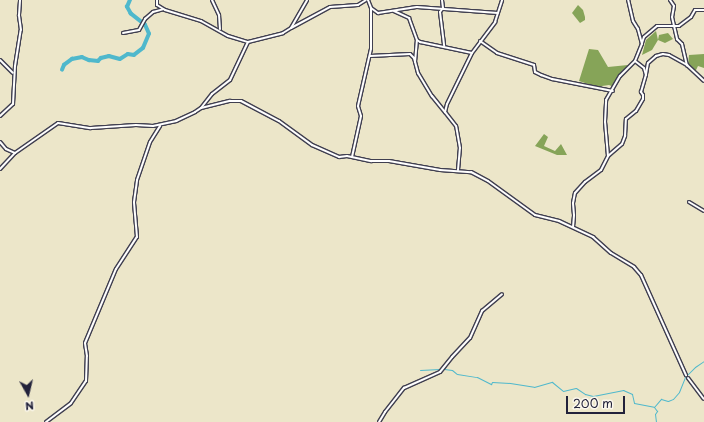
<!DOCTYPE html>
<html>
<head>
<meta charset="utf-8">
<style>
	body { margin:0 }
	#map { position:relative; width:704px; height:422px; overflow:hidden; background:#ece6c9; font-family:"Playpen Sans",sans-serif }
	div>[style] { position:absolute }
	.forest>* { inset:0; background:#86a458 }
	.stream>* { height:1px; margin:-0.5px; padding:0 0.5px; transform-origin:0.5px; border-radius:0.5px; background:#4fb8cc }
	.river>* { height:3.5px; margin:-1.75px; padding:0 1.75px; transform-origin:1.75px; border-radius:1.75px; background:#4fb8cc }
	.roads { filter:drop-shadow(1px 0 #403f50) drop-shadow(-1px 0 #403f50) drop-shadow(0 1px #403f50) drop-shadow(0 -1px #403f50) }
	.street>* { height:2px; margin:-1px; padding:0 1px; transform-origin:1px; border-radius:1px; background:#fff }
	span { translate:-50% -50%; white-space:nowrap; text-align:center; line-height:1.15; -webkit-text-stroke:4px #fbf7ec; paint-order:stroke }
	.north { position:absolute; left:8px; top:374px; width:40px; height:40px; -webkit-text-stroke:3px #fbf7ec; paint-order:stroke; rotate:172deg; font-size:11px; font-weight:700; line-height:16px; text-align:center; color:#22223b }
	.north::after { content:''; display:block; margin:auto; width:14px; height:18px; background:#22223b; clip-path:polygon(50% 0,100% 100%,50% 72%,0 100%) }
	.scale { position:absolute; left:566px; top:396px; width:59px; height:18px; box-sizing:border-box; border:2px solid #22223b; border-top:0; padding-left:5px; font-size:12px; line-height:14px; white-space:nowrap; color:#22223b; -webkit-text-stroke:3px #fbf7ec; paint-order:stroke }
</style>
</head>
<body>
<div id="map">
	<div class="forest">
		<div style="clip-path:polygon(578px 5px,583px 10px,585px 17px,585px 20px,580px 23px,572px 13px)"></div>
		<div style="clip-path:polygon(656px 31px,658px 40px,652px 50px,642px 55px,646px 40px)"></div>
		<div style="clip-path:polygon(668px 33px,673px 39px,665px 43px,658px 40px,659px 35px)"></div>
		<div style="clip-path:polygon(589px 49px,598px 50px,608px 67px,628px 65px,619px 75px,614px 87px,609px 85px,602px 86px,600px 88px,579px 81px)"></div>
		<div style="clip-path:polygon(704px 54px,704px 68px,698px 66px,695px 72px,691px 70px,688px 65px,689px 55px)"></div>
		<div style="clip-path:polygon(544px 134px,548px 137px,544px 146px,555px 151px,561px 144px,567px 155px,557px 155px,535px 146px)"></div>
	</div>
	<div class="stream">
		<div style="left:444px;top:369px;width:8px;rotate:7deg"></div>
		<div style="left:452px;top:370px;width:6px;rotate:39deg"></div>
		<div style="left:457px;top:374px;width:20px;rotate:9deg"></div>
		<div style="left:477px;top:377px;width:16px;rotate:27deg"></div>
		<div style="left:491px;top:384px;width:2px;rotate:-63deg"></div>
		<div style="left:492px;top:382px;width:18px;rotate:3deg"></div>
		<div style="left:510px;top:383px;width:24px;rotate:9deg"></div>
		<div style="left:534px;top:387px;width:19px;rotate:-16deg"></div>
		<div style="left:552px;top:382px;width:14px;rotate:39deg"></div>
		<div style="left:563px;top:391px;width:13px;rotate:-13deg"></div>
		<div style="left:576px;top:388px;width:11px;rotate:34deg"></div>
		<div style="left:585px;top:394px;width:8px;rotate:14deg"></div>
		<div style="left:593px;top:396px;width:31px;rotate:-11deg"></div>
		<div style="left:623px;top:390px;width:10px;rotate:24deg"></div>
		<div style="left:632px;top:394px;width:9px;rotate:77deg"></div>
		<div style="left:634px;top:403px;width:20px;rotate:11deg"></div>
		<div style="left:420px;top:370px;width:20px;rotate:-3deg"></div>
		<div style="left:656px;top:422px;width:8px;rotate:-97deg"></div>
		<div style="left:655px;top:414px;width:4px;rotate:-56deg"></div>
		<div style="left:657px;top:411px;width:5px;rotate:-127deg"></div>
		<div style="left:654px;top:407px;width:11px;rotate:-49deg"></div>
		<div style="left:661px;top:399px;width:7px;rotate:16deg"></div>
		<div style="left:668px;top:401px;width:5px;rotate:-22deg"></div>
		<div style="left:673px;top:399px;width:9px;rotate:-49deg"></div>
		<div style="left:679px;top:392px;width:16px;rotate:-68deg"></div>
		<div style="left:685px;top:377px;width:14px;rotate:-45deg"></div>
		<div style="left:695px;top:367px;width:11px;rotate:-34deg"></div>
	</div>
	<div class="river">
		<div style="left:62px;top:70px;width:5px;rotate:-68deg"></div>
		<div style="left:64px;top:65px;width:10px;rotate:-37deg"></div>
		<div style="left:72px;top:59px;width:10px;rotate:-11deg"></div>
		<div style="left:82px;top:57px;width:8px;rotate:23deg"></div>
		<div style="left:89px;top:60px;width:9px;rotate:6deg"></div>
		<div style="left:98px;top:61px;width:4px;rotate:-45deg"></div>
		<div style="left:101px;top:58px;width:8px;rotate:-14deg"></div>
		<div style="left:109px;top:56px;width:11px;rotate:15deg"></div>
		<div style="left:120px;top:59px;width:9px;rotate:-32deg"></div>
		<div style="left:128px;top:54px;width:6px;rotate:9deg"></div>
		<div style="left:134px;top:55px;width:11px;rotate:-38deg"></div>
		<div style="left:143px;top:48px;width:15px;rotate:-67deg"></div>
		<div style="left:149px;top:34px;width:10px;rotate:-114deg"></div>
		<div style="left:145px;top:25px;width:18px;rotate:-142deg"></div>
		<div style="left:131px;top:14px;width:8px;rotate:-120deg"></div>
		<div style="left:127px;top:7px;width:8px;rotate:-67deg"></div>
	</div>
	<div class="roads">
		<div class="street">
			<div style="left:157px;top:0;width:5px;rotate:90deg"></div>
			<div style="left:157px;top:5px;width:9px;rotate:32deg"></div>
			<div style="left:165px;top:10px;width:38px;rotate:17deg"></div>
			<div style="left:201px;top:21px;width:31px;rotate:29deg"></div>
			<div style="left:228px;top:36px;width:21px;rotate:17deg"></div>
			<div style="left:212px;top:0;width:17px;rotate:65deg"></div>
			<div style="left:219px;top:15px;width:14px;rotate:86deg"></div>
			<div style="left:368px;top:0;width:9px;rotate:69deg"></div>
			<div style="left:371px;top:8px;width:9px;rotate:36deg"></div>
			<div style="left:378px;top:13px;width:39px;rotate:-9deg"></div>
			<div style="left:417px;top:7px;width:81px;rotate:4.2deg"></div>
			<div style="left:442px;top:0;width:8px;rotate:83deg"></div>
			<div style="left:443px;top:8px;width:5px;rotate:127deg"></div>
			<div style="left:440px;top:12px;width:34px;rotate:83deg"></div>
			<div style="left:670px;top:0;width:7px;rotate:56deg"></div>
			<div style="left:674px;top:6px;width:11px;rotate:100deg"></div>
			<div style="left:672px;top:17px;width:23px;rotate:77deg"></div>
			<div style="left:677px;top:39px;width:7px;rotate:45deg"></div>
			<div style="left:682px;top:44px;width:22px;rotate:77deg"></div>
			<div style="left:394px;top:11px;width:17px;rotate:25deg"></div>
			<div style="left:409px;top:18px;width:23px;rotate:70deg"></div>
			<div style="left:417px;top:40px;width:4px;rotate:34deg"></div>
			<div style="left:420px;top:42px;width:53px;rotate:11.9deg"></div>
			<div style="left:291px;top:28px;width:44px;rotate:-28.3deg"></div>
			<div style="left:330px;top:7px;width:28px;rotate:-4deg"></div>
			<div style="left:358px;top:5px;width:9px;rotate:-32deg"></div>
			<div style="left:123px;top:33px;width:16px;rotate:-11deg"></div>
			<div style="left:139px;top:30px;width:13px;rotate:-61deg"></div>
			<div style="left:145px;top:19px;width:11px;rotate:-41deg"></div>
			<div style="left:153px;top:12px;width:11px;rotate:-15deg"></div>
			<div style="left:480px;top:41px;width:21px;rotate:35deg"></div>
			<div style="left:497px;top:53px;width:39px;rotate:18deg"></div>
			<div style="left:534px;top:65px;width:7px;rotate:82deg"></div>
			<div style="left:535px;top:72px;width:7px;rotate:27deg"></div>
			<div style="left:541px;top:75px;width:12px;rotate:20deg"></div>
			<div style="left:552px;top:79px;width:62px;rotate:11.1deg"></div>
			<div style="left:642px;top:43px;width:6px;rotate:-72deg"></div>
			<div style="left:644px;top:37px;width:17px;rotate:-40deg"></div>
			<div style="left:657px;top:26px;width:22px"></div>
			<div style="left:679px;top:26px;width:15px;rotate:-37deg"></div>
			<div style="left:691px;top:17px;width:8px;rotate:-60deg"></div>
			<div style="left:695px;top:10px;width:9px"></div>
			<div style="left:370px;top:56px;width:40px;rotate:-2.9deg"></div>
			<div style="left:410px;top:54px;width:6px;rotate:45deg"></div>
			<div style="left:414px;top:58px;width:16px;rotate:75deg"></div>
			<div style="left:418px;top:73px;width:27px;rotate:59deg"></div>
			<div style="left:432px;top:96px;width:21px;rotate:51deg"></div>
			<div style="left:0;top:60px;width:18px;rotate:45deg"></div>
			<div style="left:415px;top:62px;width:22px;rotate:-85deg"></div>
			<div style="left:646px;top:74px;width:11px;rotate:-80deg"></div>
			<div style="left:648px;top:63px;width:11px;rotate:-41deg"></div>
			<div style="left:656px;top:56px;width:7px;rotate:-16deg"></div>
			<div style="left:663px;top:54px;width:6px;rotate:9deg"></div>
			<div style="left:669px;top:55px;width:21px;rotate:29deg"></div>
			<div style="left:687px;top:65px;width:23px;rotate:43deg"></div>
			<div style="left:201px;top:108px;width:30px;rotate:-14deg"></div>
			<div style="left:230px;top:101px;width:11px"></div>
			<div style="left:241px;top:101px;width:43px;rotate:27.8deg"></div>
			<div style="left:279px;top:121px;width:41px;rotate:36deg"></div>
			<div style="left:312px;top:145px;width:30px;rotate:24deg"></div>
			<div style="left:339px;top:157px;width:8px;rotate:-7deg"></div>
			<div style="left:347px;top:156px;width:25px;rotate:12deg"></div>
			<div style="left:371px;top:161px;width:18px"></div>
			<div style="left:389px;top:161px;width:52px;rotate:10deg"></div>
			<div style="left:440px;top:170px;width:31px;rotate:4deg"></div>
			<div style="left:471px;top:172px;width:19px;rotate:28deg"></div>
			<div style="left:488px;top:181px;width:58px;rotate:35.9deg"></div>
			<div style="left:535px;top:215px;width:25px;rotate:14deg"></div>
			<div style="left:559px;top:221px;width:38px;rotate:25deg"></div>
			<div style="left:593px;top:237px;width:24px;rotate:42deg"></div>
			<div style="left:611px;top:253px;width:27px;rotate:31deg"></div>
			<div style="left:634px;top:267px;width:11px;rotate:49deg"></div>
			<div style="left:641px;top:275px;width:110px;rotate:65.8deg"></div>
			<div style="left:0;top:116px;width:18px;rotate:-43deg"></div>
			<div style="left:13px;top:104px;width:38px;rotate:-87deg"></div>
			<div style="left:15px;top:66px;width:36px;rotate:-81deg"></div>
			<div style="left:21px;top:30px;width:15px;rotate:-98deg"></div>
			<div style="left:19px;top:15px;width:15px;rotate:-86deg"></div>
			<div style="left:0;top:142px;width:9px;rotate:49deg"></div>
			<div style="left:6px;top:149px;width:10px;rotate:24deg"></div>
			<div style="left:608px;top:156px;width:34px;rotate:-95deg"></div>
			<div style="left:605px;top:122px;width:22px;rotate:-87deg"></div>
			<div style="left:606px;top:100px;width:28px;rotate:-60deg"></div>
			<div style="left:620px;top:76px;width:21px;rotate:-45deg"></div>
			<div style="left:352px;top:157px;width:42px;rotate:-77.6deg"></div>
			<div style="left:361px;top:116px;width:10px;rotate:-107deg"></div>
			<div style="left:358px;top:106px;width:58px;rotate:-77.2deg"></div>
			<div style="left:371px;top:49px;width:41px;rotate:-90deg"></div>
			<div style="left:0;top:169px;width:22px;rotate:-47deg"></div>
			<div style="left:15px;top:153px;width:52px;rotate:-34.9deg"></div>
			<div style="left:58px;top:123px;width:33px;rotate:9deg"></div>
			<div style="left:91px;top:128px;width:45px;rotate:-3.8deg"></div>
			<div style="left:136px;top:125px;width:17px;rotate:3deg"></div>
			<div style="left:153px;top:126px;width:24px;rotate:-12deg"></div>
			<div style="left:176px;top:121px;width:21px;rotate:-25deg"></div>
			<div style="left:195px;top:112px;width:7px;rotate:-34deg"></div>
			<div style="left:201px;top:108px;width:18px;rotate:-52deg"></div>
			<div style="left:212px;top:94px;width:23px;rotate:-38deg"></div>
			<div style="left:230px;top:80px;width:42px;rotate:-64.7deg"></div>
			<div style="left:248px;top:42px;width:36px;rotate:-14deg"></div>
			<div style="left:283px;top:33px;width:9px;rotate:-32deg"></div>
			<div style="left:291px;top:28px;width:32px;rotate:-60deg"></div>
			<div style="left:458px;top:170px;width:22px;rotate:-85deg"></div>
			<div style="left:460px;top:148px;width:22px;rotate:-100deg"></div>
			<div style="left:456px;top:126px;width:18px;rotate:-128deg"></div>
			<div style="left:445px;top:112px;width:8px;rotate:-76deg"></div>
			<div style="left:447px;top:104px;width:57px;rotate:-63.9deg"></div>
			<div style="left:472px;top:53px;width:39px;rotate:-53deg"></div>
			<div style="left:495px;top:22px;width:23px;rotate:-72deg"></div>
			<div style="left:689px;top:202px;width:17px;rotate:31deg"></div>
			<div style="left:573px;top:227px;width:12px;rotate:-85deg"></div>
			<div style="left:574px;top:215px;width:12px;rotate:-95deg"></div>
			<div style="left:573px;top:203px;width:10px;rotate:-79deg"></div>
			<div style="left:575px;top:193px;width:15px;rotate:-48deg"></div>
			<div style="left:585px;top:182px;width:20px;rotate:-37deg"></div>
			<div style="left:601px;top:170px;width:16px;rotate:-63deg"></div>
			<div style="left:608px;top:156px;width:18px;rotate:-41deg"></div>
			<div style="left:622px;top:144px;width:9px;rotate:-69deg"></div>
			<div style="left:625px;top:136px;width:17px;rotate:-87deg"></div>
			<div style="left:626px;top:119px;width:13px;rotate:-39deg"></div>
			<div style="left:636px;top:111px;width:14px;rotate:-60deg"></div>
			<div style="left:643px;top:99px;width:4px;rotate:-90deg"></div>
			<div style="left:643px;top:95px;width:4px;rotate:-124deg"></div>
			<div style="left:641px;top:92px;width:18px;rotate:-74deg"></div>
			<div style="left:646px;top:75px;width:7px;rotate:-106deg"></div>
			<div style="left:644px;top:68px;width:11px;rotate:-142deg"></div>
			<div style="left:635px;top:61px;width:18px;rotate:-68deg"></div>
			<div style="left:642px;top:44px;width:16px;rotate:-105deg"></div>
			<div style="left:638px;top:29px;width:9px;rotate:-122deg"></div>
			<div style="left:633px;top:21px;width:22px;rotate:-103deg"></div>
			<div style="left:688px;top:378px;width:26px;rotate:53deg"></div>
			<div style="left:46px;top:422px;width:31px;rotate:-37deg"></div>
			<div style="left:71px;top:403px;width:27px;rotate:-56deg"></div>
			<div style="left:86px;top:381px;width:25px;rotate:-88deg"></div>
			<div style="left:87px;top:356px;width:13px;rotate:-99deg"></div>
			<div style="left:85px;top:343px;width:80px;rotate:-67.3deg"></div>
			<div style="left:116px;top:269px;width:38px;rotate:-57deg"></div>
			<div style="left:137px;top:237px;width:35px;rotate:-95deg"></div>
			<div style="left:134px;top:202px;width:22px;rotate:-82deg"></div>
			<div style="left:137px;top:180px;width:40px;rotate:-71.1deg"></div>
			<div style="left:150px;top:142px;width:19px;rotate:-58deg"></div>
			<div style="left:379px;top:422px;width:12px;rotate:-59deg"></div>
			<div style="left:385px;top:412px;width:31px;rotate:-52deg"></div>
			<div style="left:404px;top:388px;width:39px;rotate:-24deg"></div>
			<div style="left:440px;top:372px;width:19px;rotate:-51deg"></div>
			<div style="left:452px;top:357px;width:26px;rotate:-47deg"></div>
			<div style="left:470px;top:338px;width:30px;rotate:-66deg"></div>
			<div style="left:482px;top:311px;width:26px;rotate:-40deg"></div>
		</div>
	</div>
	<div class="north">N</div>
	<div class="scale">200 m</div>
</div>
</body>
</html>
